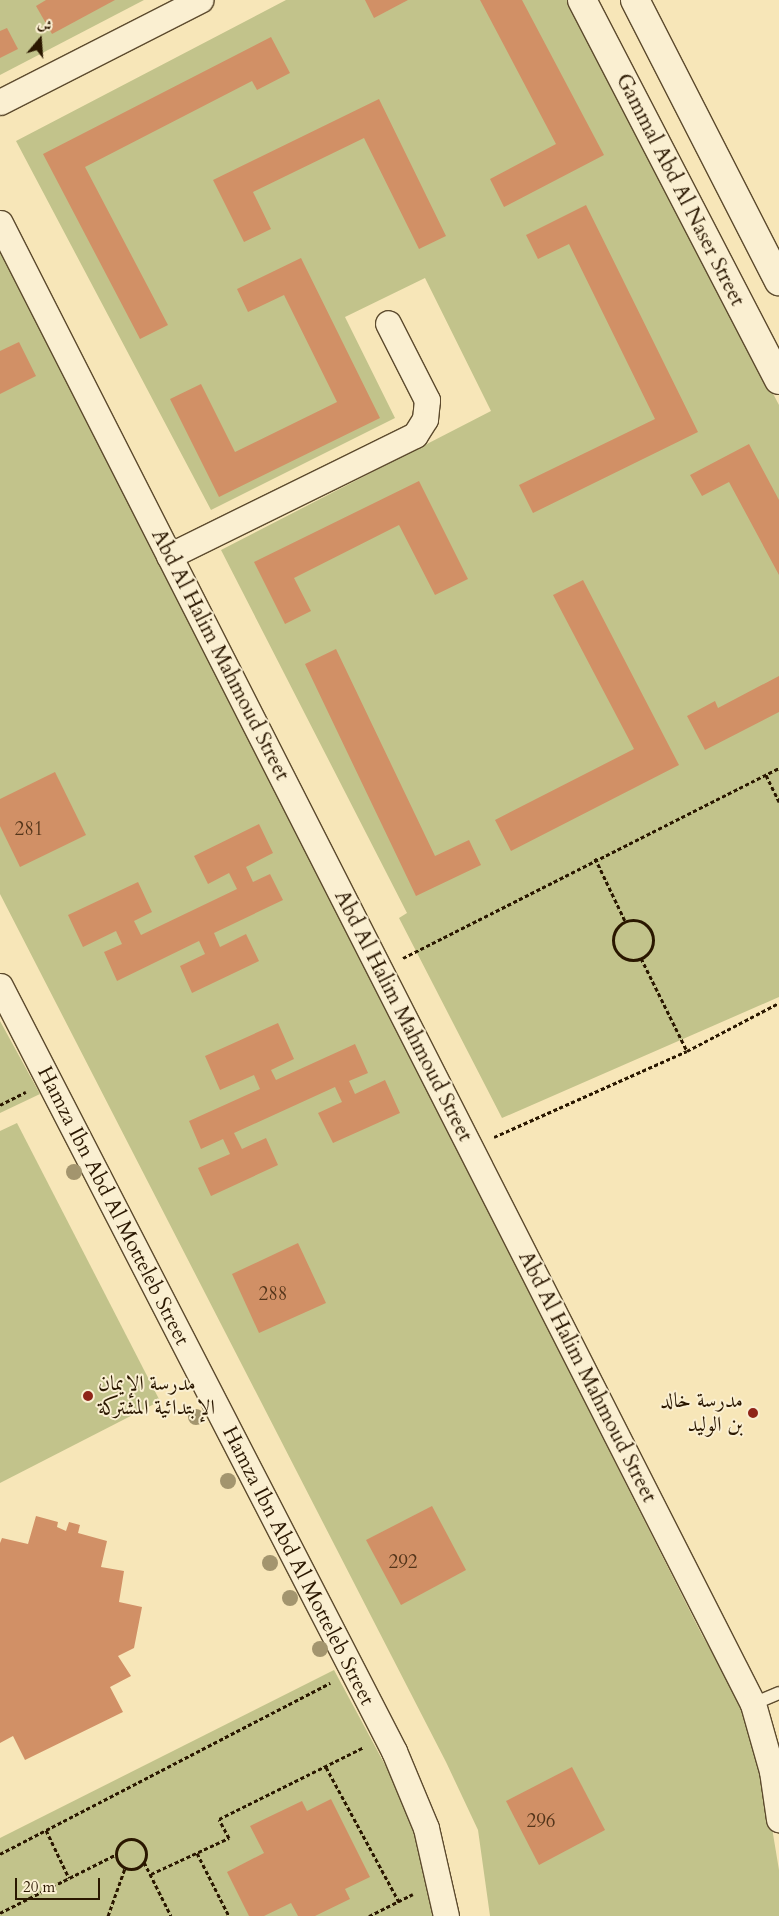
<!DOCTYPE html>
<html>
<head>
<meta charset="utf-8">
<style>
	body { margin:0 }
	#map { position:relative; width:779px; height:1916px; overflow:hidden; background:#f7e6b8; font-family:Cardo,Amiri,serif }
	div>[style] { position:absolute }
	.green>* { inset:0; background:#c2c38b }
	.building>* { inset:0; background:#d19066 }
	.path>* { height:3px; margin-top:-1.5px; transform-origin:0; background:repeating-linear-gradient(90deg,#2a1700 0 4px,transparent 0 6.5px) }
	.path>.ring { margin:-1.5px; padding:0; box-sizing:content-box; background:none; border:3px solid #2a1700; border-radius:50% }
	.roads { filter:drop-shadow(1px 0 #5d4b2e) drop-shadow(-1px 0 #5d4b2e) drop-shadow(0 1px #5d4b2e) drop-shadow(0 -1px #5d4b2e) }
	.service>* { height:12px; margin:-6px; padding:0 6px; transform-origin:6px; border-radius:6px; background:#faefd1 }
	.minor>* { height:25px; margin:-12.5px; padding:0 12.5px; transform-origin:12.5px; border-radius:12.5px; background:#faefd1 }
	.secondary>* { height:28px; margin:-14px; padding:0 14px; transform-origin:14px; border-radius:14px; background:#faefd1 }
	.trees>* { width:16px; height:16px; margin:-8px; border-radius:50%; background:#a3956e }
	.dots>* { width:14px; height:14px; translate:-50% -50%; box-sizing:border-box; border:2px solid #faefd1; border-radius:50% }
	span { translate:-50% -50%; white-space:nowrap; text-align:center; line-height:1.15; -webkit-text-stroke:4px #faefd1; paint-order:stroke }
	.number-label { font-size:19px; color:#54351a }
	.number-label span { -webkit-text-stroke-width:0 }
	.street-label { font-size:21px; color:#2a1700 }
	.poi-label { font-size:21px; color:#2a1700 }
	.left { translate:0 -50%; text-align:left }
	.right { translate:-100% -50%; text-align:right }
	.north { position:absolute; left:15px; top:15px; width:50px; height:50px; -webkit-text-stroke:4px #faefd1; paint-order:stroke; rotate:18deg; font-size:14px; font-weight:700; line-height:20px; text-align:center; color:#2a1700 }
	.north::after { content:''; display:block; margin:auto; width:18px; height:22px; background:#2a1700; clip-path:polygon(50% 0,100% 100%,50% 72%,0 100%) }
	.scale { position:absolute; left:15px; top:1878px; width:85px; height:22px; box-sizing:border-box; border:2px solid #2a1700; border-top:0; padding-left:6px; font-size:15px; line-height:18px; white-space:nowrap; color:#2a1700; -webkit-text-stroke:4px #faefd1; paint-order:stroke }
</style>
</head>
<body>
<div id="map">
	<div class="green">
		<div style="clip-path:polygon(0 0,144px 0,0 75px)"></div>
		<div style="clip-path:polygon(286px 0,567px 0,779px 405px,779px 997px,502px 1118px,399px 918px,407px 913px,221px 550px,491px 411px,425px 278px,345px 317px,395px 418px,211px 510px,16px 141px)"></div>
		<div style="clip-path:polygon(0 242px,702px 1635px,755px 1725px,779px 1870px,779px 1916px,490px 1916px,478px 1830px,446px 1762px,0 894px)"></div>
		<div style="clip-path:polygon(0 1021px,40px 1094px,0 1113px)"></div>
		<div style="clip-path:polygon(17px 1123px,160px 1401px,0 1483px,0 1131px)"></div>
		<div style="clip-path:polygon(334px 1670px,419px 1828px,431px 1879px,432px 1916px,0 1916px,0 1838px)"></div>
	</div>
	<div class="building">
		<div style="clip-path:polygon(46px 0,115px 0,52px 34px,36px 6px)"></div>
		<div style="clip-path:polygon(365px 0,408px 0,374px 18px)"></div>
		<div style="clip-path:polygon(480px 0,522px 0,604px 155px,504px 207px,490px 179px,556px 144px)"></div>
		<div style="clip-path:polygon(7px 28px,18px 49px,0 58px,0 31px)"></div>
		<div style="clip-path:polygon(271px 37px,290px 73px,257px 90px,252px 81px,85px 167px,168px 325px,140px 339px,43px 154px)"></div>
		<div style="clip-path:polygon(379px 99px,446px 236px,419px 249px,364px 138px,253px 192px,271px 229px,244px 242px,213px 180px)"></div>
		<div style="clip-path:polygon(586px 205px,698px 432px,533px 513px,519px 485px,655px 419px,569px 244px,538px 259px,526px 235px)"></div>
		<div style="clip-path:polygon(301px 258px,380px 418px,219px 497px,170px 399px,201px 384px,235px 452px,337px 402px,284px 295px,248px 312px,237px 289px)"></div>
		<div style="clip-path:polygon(19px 342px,36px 376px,0 394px,0 351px)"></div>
		<div style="clip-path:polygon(749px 444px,779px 500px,779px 575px,729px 482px,702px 496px,690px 475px)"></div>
		<div style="clip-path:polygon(419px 481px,468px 579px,435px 595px,399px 525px,294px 578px,311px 611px,285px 624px,254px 562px)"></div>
		<div style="clip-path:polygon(583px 580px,679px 765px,511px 851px,495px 820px,634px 749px,553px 595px)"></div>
		<div style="clip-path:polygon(336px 649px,435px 856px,469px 840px,481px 865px,416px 896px,305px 664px)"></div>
		<div style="clip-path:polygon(779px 676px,779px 712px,705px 750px,687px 716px,715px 701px,718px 708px)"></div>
		<div style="clip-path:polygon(55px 772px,86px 835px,20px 867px,0 826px,0 799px)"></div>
		<div style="clip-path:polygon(259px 824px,273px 853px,246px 867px,253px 882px,270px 874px,283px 900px,214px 933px,220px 947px,246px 934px,259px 961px,192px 993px,180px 966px,205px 954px,199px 941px,117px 981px,104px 952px,122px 944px,116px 931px,83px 947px,68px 915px,138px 882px,152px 912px,134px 921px,141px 935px,237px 889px,229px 873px,208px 884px,194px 856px)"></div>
		<div style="clip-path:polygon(278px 1023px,294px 1059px,271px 1070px,276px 1080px,355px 1044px,368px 1073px,349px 1081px,355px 1094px,385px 1080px,400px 1113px,333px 1143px,318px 1113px,342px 1102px,335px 1087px,234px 1133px,242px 1149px,266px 1138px,278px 1165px,211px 1196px,198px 1168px,230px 1154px,223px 1139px,201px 1149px,189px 1121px,260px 1089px,254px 1075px,220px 1090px,205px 1056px)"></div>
		<div style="clip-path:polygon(298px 1243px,326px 1303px,259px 1333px,232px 1274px)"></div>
		<div style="clip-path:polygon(432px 1506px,466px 1570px,401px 1605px,366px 1540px)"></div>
		<div style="clip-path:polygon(36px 1516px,58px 1522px,57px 1527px,66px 1531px,69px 1522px,80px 1525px,78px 1533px,107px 1541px,101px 1567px,124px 1571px,119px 1602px,142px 1607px,134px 1648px,118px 1656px,131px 1676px,110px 1687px,123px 1712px,25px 1760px,13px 1736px,0 1743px,0 1543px,2px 1538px,28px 1544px)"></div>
		<div style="clip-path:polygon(572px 1767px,605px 1830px,539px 1865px,506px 1801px)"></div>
		<div style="clip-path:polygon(331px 1799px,370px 1877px,345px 1889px,350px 1899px,315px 1916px,298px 1916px,291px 1903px,264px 1916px,249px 1916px,227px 1872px,264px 1853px,250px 1826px,302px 1801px,307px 1811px)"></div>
	</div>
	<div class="path">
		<div style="left:766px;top:775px;width:30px;rotate:64deg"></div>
		<div style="left:595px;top:858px;width:70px;rotate:64.5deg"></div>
		<div class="ring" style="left:613px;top:920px;width:37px;height:37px"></div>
		<div style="left:403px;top:958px;width:421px;rotate:-26.8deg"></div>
		<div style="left:641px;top:958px;width:104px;rotate:63.7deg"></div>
		<div style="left:0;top:1105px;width:29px;rotate:-27deg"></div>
		<div style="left:494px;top:1137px;width:211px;rotate:-24deg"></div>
		<div style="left:687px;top:1051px;width:104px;rotate:-27.6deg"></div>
		<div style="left:326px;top:1767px;width:153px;rotate:61.6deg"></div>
		<div style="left:46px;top:1830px;width:53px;rotate:64.4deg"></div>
		<div class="ring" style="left:116px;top:1839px;width:27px;height:27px"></div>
		<div style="left:197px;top:1853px;width:71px;rotate:63.1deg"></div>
		<div style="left:0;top:1854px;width:372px;rotate:-27.4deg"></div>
		<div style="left:144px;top:1862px;width:60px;rotate:63.4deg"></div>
		<div style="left:151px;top:1874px;width:86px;rotate:-24.8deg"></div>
		<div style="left:229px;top:1838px;width:21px;rotate:-118deg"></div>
		<div style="left:219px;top:1819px;width:162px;rotate:-26.4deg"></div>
		<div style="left:0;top:1913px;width:129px;rotate:-26.8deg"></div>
		<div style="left:108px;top:1916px;width:51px;rotate:-70.5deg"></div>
		<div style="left:369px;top:1916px;width:49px;rotate:-26.6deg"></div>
	</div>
	<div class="roads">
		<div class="service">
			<div style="left:753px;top:1704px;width:28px;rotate:-23deg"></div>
		</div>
		<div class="minor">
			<div style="left:0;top:102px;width:225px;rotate:-27deg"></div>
			<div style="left:0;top:223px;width:1661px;rotate:63.05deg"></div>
			<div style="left:753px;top:1704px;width:70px;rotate:74.2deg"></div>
			<div style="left:772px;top:1771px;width:49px;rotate:81.7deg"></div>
			<div style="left:169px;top:556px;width:274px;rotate:-26.2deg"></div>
			<div style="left:415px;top:435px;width:19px;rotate:-58deg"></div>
			<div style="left:425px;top:419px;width:19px;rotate:-84deg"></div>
			<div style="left:427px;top:400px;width:86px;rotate:-116.9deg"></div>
			<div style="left:0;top:986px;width:861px;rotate:62.75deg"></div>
			<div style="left:394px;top:1751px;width:83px;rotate:67.4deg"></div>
			<div style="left:426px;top:1828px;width:90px;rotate:77.2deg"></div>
		</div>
		<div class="secondary">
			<div style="left:582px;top:0;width:428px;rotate:62.6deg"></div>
			<div style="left:635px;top:0;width:316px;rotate:62.9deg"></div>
		</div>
	</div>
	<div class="trees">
		<div style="left:74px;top:1172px"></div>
		<div style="left:196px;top:1417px"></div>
		<div style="left:228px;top:1481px"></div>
		<div style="left:270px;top:1563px"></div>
		<div style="left:290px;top:1598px"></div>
		<div style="left:320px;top:1649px"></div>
	</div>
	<div class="dots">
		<div style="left:88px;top:1396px;background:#8f2418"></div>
		<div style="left:753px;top:1413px;background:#8f2418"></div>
	</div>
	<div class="number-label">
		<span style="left:29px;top:830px">281</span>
		<span style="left:273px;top:1295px">288</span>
		<span style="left:403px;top:1563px">292</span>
		<span style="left:541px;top:1822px">296</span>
	</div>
	<div class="street-label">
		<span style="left:680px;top:190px;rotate:63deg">Gammal Abd Al Naser Street</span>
		<span style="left:220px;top:655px;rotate:63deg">Abd Al Halim Mahmoud Street</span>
		<span style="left:403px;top:1016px;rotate:63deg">Abd Al Halim Mahmoud Street</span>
		<span style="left:113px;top:1206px;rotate:63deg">Hamza Ibn Abd Al Motteleb Street</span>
		<span style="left:587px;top:1377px;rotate:63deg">Abd Al Halim Mahmoud Street</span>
		<span style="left:298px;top:1566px;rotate:63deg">Hamza Ibn Abd Al Motteleb Street</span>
	</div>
	<div class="poi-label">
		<span class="left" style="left:98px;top:1396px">مدرسة الإيمان<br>الإبتدائية المشتركة</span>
		<span class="right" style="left:743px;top:1413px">مدرسة خالد<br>بن الوليد</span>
	</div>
	<div class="north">ش</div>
	<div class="scale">20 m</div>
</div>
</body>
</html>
